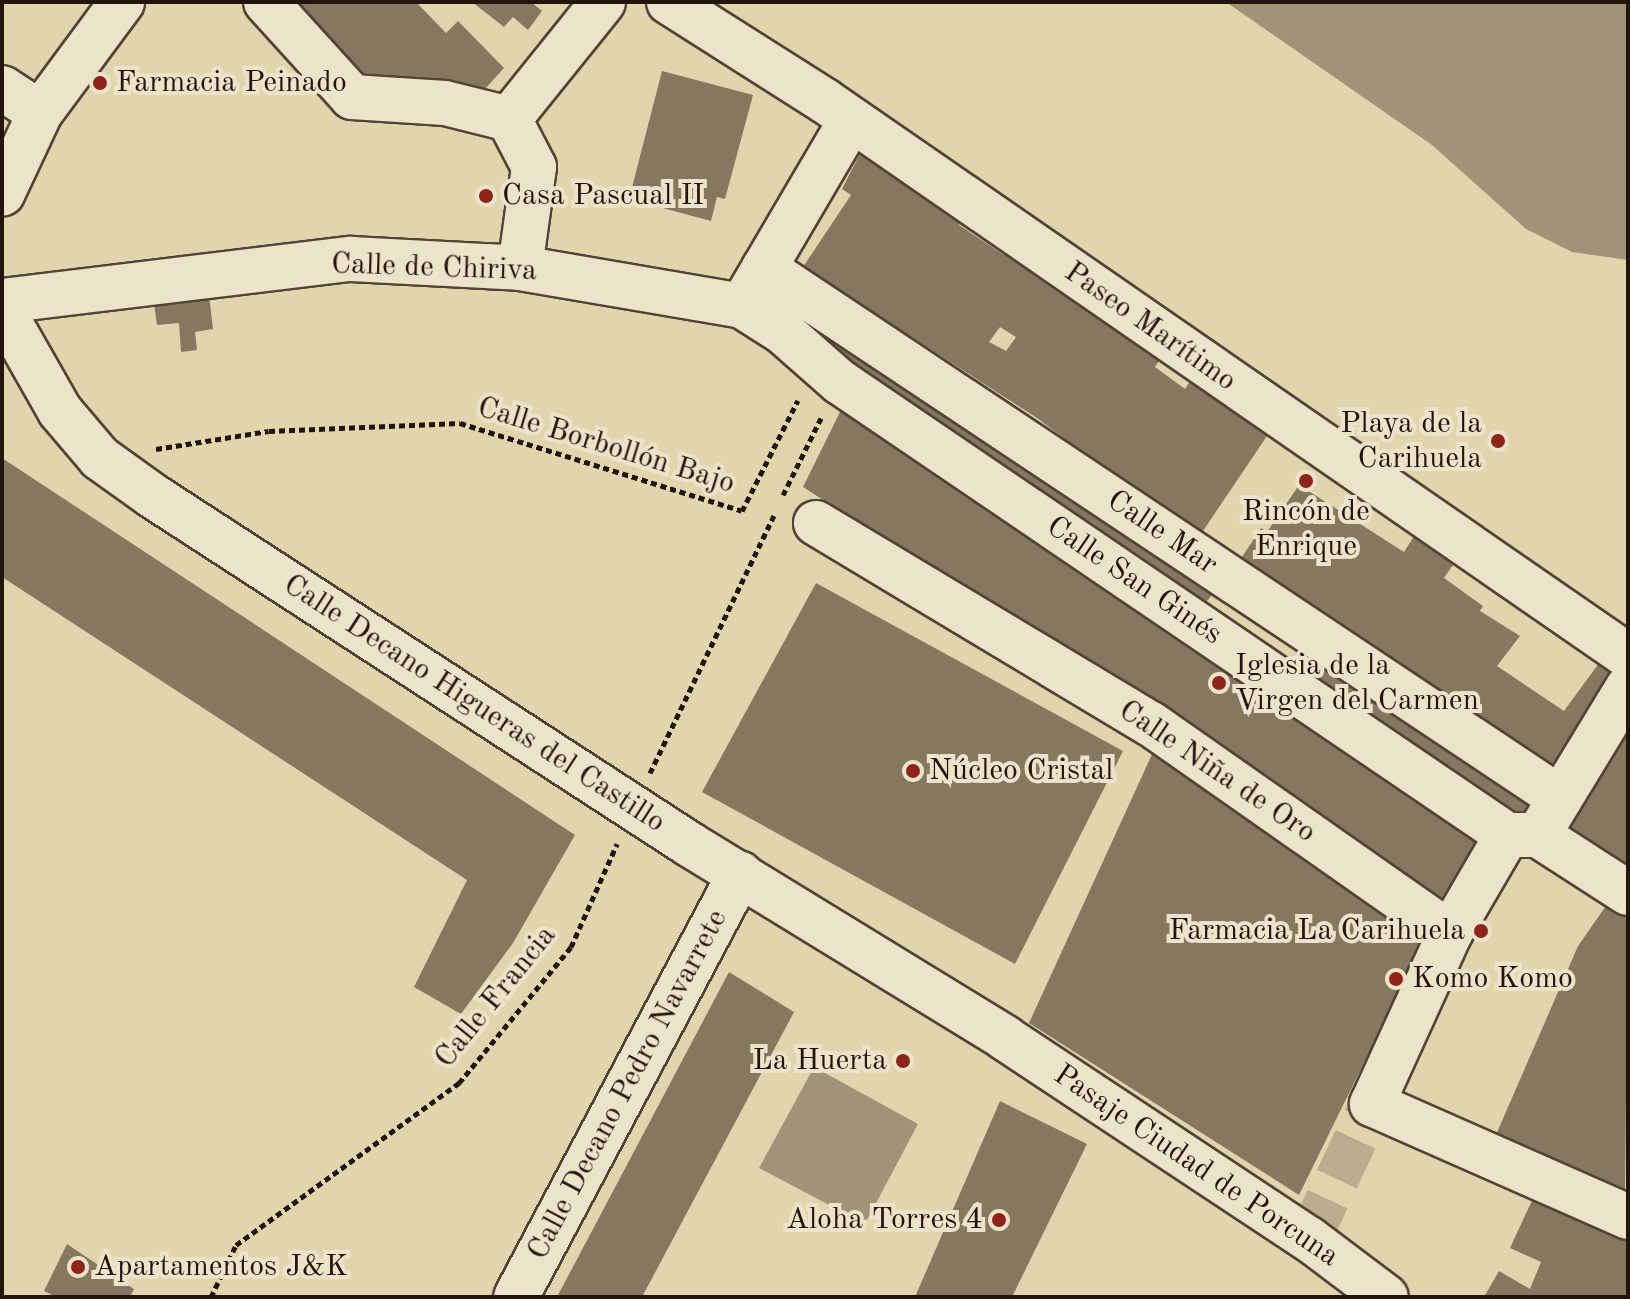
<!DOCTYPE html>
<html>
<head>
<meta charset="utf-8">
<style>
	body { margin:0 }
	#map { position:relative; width:1630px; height:1299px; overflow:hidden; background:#e1d5ae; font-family:"Old Standard TT",serif }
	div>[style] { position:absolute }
	.water>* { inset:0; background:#a09377 }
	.building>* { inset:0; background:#867860 }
	.minor-tunnel>* { height:44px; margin-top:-22px; transform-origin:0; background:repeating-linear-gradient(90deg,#bbae8e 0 44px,transparent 0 66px) }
	.path>* { height:5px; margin-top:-2.5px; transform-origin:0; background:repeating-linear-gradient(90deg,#23140c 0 6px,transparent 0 10px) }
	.roads { filter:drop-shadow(2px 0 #524434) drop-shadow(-2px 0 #524434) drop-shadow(0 2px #524434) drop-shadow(0 -2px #524434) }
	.minor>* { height:44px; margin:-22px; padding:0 22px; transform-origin:22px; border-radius:22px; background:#ece4ca }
	.dots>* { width:22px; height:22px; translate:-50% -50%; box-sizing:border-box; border:4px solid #ece4ca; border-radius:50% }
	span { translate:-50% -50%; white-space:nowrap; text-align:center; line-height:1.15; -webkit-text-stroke:8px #ece4ca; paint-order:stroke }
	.poi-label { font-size:30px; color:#23140c }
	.left { translate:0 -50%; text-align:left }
	.right { translate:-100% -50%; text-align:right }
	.street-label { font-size:30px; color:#23140c }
	.frame { position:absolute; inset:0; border:4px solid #23140c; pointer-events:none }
</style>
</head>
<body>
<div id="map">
	<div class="water">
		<div style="clip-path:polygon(1226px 2px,1628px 2px,1628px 260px,1572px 252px,1526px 229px,1432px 145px)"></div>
		<div style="clip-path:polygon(814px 1067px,918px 1124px,865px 1224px,759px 1168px)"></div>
	</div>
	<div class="building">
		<div style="clip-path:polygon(288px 2px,416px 2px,446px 33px,458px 21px,504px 68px,475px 100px,368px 83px)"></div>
		<div style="clip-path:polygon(472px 2px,531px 2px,542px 11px,528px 30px,513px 17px,504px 27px)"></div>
		<div style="clip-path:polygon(662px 71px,753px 95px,725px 199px,717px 197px,711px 221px,629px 199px)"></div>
		<div style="clip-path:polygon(evenodd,867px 140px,963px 220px,959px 225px,1004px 255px,1013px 242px,1164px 353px,1155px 367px,1185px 389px,1194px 375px,1271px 430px,1203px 531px,1127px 486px,1037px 418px,803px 267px,851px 195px,842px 189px,867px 140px,1000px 327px,1016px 337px,1006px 351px,989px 342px,1000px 327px)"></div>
		<div style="clip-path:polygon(209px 295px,213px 329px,195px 332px,197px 350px,181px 352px,179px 323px,157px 325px,154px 304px)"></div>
		<div style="clip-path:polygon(844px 340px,1214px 592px,1208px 600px,1202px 603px,832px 361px)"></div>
		<div style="clip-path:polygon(842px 408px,1488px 827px,1441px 900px,803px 487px)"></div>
		<div style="clip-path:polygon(2px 458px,575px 835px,513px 943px,461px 1014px,414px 987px,467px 880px,2px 577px)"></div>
		<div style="clip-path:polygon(1299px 485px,1404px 552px,1416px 533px,1455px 562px,1444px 578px,1483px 606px,1480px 611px,1520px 636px,1497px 666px,1564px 711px,1602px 659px,1617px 674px,1549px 769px,1242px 557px,1261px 528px,1267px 532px)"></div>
		<div style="clip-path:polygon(816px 583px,1123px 751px,1015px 964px,702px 792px)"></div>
		<div style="clip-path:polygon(1318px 648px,1538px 804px,1523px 825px,1302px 676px)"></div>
		<div style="clip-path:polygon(1628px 726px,1628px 869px,1559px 826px)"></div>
		<div style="clip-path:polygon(1154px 750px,1427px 934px,1299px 1195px,1029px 1023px)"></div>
		<div style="clip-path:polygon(1608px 903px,1628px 916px,1625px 1192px,1495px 1137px,1578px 946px)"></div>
		<div style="clip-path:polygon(729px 972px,794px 1012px,642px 1297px,557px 1297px)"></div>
		<div style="clip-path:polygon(1000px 1101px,1087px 1144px,1012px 1297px,915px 1297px)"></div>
		<div style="clip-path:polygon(1535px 1194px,1628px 1232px,1628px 1297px,1484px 1297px,1499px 1271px,1530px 1289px,1541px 1262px,1510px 1248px)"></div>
		<div style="clip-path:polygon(67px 1244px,134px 1289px,130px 1297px,56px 1297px,44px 1291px)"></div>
	</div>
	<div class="minor-tunnel">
		<div style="left:1309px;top:1239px;width:149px;rotate:-65deg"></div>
	</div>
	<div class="path">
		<div style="left:156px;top:449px;width:114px;rotate:-9.1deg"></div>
		<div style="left:269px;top:431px;width:191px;rotate:-2.4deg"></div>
		<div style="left:460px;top:423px;width:295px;rotate:17.3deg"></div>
		<div style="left:742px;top:511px;width:124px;rotate:-63.2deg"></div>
		<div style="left:783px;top:495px;width:86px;rotate:-63.7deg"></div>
		<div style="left:650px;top:773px;width:286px;rotate:-64.3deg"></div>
		<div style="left:211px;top:1297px;width:58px;rotate:-64.3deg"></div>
		<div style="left:236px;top:1245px;width:276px;rotate:-36deg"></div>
		<div style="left:459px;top:1083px;width:176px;rotate:-50.5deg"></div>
		<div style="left:571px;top:947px;width:113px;rotate:-65.9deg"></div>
	</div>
	<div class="roads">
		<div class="minor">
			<div style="left:266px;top:2px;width:128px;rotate:47.8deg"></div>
			<div style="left:352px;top:97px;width:93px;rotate:3.7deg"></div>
			<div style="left:445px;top:103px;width:66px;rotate:14deg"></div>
			<div style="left:509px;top:119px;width:54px;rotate:62.5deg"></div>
			<div style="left:534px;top:167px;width:102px;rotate:97.9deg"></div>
			<div style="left:669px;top:2px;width:185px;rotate:32.4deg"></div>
			<div style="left:825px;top:101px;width:976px;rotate:34.65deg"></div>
			<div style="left:2px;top:88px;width:45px;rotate:33.3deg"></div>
			<div style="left:40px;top:113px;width:89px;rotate:115.1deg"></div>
			<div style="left:40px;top:113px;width:138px;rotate:-53.5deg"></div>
			<div style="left:509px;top:119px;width:150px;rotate:-51.2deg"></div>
			<div style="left:764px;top:268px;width:956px;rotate:33.66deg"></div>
			<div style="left:749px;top:294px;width:202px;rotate:-59.6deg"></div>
			<div style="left:2px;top:301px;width:352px;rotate:-6.9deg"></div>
			<div style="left:351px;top:259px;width:169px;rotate:3deg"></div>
			<div style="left:520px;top:268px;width:225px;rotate:9.7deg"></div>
			<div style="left:742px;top:306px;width:49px;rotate:32.4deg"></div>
			<div style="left:783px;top:332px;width:76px;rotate:41.3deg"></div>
			<div style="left:840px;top:382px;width:806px;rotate:34.18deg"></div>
			<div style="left:2px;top:309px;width:117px;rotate:60.4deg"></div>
			<div style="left:60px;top:411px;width:62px;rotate:49.6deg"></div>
			<div style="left:100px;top:458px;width:65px;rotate:35.6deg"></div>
			<div style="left:153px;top:496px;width:639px;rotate:32.99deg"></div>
			<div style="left:689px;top:844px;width:371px;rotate:31.5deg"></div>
			<div style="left:1005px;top:1038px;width:364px;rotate:33.5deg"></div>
			<div style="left:1309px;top:1239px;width:96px;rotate:37deg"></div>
			<div style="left:816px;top:523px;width:391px;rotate:31deg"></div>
			<div style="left:1151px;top:724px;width:365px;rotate:35deg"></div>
			<div style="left:1450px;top:933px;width:188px;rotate:114.5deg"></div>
			<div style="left:1372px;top:1104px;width:280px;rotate:23.8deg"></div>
			<div style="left:1538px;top:835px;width:107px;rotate:32.8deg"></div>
			<div style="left:1450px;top:933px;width:113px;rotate:-59.8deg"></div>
			<div style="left:1507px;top:835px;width:31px"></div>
			<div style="left:1538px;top:835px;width:173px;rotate:-58.7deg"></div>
			<div style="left:516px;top:1297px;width:479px;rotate:-62.1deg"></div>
		</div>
	</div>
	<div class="dots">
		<div style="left:100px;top:83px;background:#8f2418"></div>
		<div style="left:486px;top:196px;background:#8f2418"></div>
		<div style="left:1498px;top:441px;background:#8f2418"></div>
		<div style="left:1306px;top:481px;background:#8f2418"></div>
		<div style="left:1219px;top:683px;background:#8f2418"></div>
		<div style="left:913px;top:771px;background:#8f2418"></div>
		<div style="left:1481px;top:931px;background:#8f2418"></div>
		<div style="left:1396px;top:979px;background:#8f2418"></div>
		<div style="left:903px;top:1061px;background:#8f2418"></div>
		<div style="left:999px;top:1220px;background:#8f2418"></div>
		<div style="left:78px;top:1267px;background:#8f2418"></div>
	</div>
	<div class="poi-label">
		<span class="left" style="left:116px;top:83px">Farmacia Peinado</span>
		<span class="left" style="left:502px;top:196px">Casa Pascual II</span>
		<span class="right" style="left:1482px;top:441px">Playa de la<br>Carihuela</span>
		<span style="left:1306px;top:529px">Rincón de<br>Enrique</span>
		<span class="left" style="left:1235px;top:683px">Iglesia de la<br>Virgen del Carmen</span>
		<span class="left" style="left:929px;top:771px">Núcleo Cristal</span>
		<span class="right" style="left:1465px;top:931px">Farmacia La Carihuela</span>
		<span class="left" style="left:1412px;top:979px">Komo Komo</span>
		<span class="right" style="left:887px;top:1061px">La Huerta</span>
		<span class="right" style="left:983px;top:1220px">Aloha Torres 4</span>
		<span class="left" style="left:94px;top:1267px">Apartamentos J&amp;K</span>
	</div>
	<div class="street-label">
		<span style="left:434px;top:268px;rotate:2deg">Calle de Chiriva</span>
		<span style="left:1150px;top:327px;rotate:35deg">Paseo Marítimo</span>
		<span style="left:606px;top:446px;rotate:17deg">Calle Borbollón Bajo</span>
		<span style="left:1162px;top:533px;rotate:34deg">Calle Mar</span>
		<span style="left:1134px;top:581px;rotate:34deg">Calle San Ginés</span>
		<span style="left:474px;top:704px;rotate:33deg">Calle Decano Higueras del Castillo</span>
		<span style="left:1217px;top:772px;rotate:34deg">Calle Niña de Oro</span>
		<span style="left:496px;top:997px;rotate:-51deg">Calle Francia</span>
		<span style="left:628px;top:1085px;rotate:-62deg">Calle Decano Pedro Navarrete</span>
		<span style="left:1196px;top:1166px;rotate:34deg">Pasaje Ciudad de Porcuna</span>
	</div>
	<div class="frame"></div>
</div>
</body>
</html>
